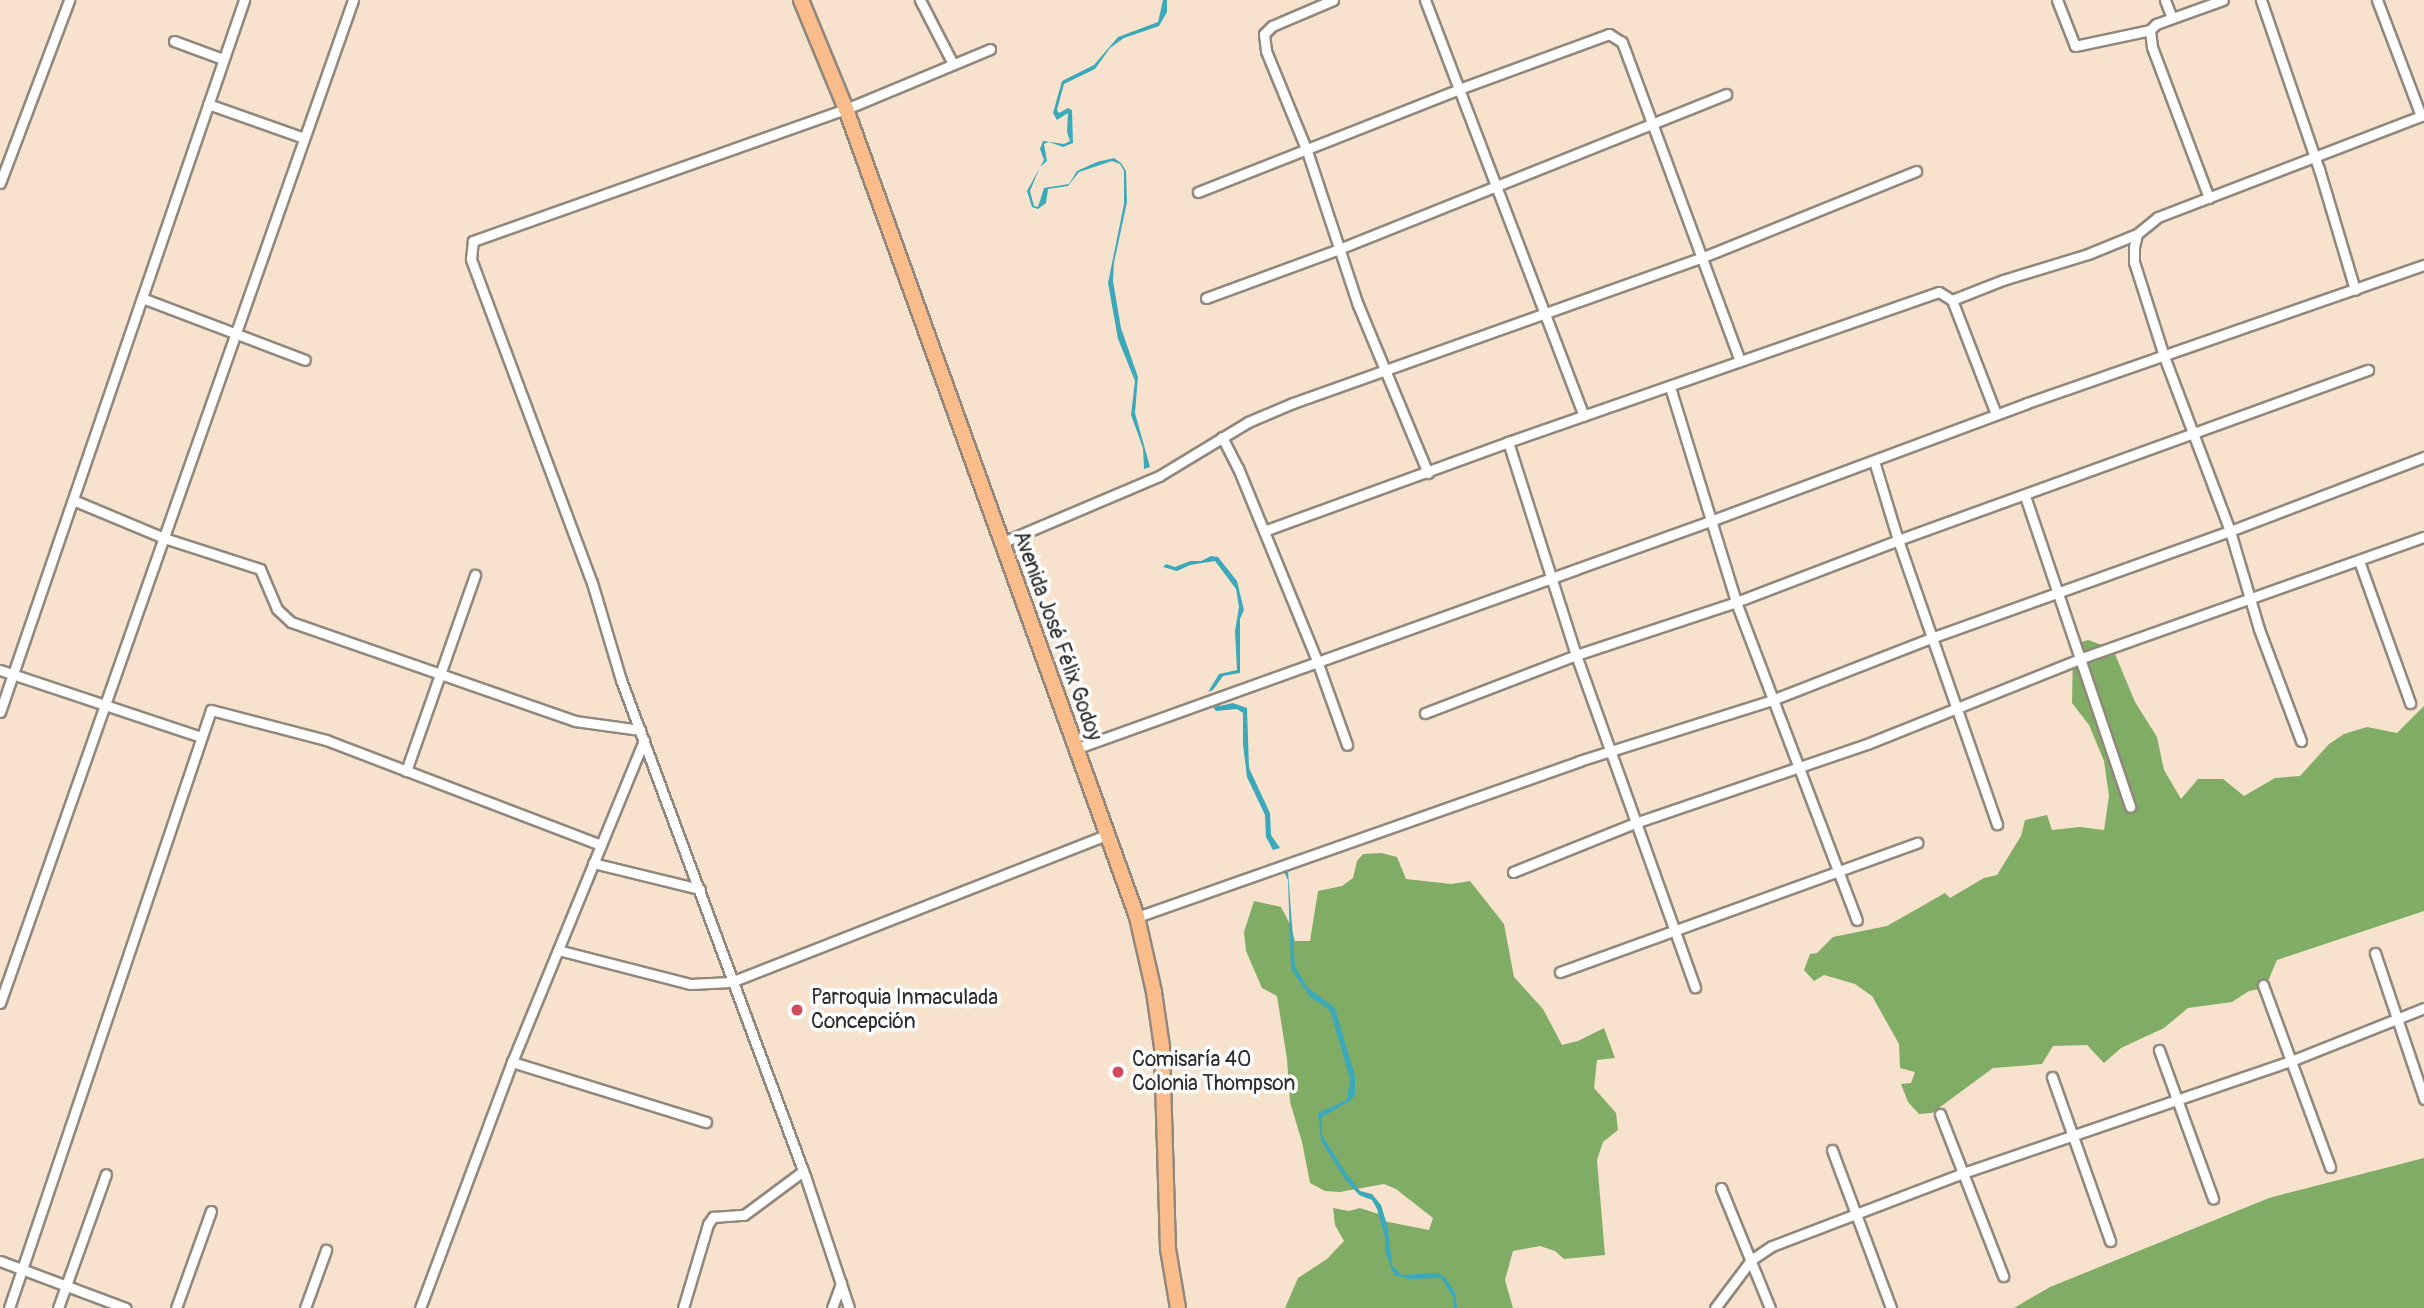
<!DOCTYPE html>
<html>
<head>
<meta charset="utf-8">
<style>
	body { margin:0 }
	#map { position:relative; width:2424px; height:1308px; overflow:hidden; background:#f7e3cd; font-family:Pangolin,sans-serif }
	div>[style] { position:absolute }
	.forest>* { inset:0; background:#80ac65 }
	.water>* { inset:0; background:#3ba9ba }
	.roads { filter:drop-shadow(2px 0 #91877c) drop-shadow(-2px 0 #91877c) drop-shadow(0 2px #91877c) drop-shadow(0 -2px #91877c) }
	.street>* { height:9px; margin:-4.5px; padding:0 4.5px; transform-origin:4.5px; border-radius:4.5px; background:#fff }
	.primary>* { height:14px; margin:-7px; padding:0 7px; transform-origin:7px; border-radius:7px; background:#fabc8b }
	.dots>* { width:19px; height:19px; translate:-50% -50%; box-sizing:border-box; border:4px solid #fff; border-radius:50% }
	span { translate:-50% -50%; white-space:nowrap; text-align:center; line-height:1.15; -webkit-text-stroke:7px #fff; paint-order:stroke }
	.street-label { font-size:21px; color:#2b2b2b }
	.poi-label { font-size:21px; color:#2b2b2b }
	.left { translate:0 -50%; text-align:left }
</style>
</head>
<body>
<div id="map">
	<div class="forest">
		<div style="clip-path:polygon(2088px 640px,2113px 649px,2135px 702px,2157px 737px,2164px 770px,2181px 799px,2198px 779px,2223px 779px,2244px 796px,2275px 778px,2300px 776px,2329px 744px,2344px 734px,2367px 727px,2397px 733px,2424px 706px,2424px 911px,2277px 960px,2265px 988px,2249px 991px,2232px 1002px,2188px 1008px,2164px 1028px,2121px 1048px,2104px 1063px,2087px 1045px,2053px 1046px,2042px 1064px,1993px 1068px,1932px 1113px,1919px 1114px,1908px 1102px,1901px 1084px,1911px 1083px,1915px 1072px,1900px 1068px,1899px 1044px,1872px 996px,1855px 984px,1824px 975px,1814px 981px,1804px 970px,1810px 954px,1817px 953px,1833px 937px,1887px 926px,1945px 893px,1950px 898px,1984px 878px,1997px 875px,2021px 836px,2025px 820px,2047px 815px,2052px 830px,2080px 827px,2104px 830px,2109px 796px,2104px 761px,2089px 725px,2072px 703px,2073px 645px)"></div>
		<div style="clip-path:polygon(1381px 853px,1397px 857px,1406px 879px,1451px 884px,1470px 881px,1504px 924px,1514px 977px,1543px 1009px,1562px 1045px,1578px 1041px,1604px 1028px,1615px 1058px,1597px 1060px,1594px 1088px,1616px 1113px,1618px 1130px,1603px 1142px,1597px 1160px,1605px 1255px,1564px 1259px,1555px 1251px,1540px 1246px,1513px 1251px,1505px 1280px,1513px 1308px,1285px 1308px,1298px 1278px,1327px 1259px,1344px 1241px,1335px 1225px,1333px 1208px,1349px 1211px,1360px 1208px,1382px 1215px,1383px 1221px,1429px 1230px,1433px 1218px,1396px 1189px,1384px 1184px,1340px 1192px,1325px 1191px,1310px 1183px,1302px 1142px,1290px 1102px,1287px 1059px,1277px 996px,1262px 988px,1246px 951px,1244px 932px,1254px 901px,1281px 907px,1291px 926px,1295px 941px,1310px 941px,1318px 891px,1342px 886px,1353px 878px,1357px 861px,1363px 854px)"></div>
		<div style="clip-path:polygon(2424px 1158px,2424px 1308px,2014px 1308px,2050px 1287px,2269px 1198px)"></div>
	</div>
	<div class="water">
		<div style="clip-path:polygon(1163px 0,1167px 0,1167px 12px,1159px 26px,1124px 38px,1110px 48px,1095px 69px,1064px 84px,1057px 110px,1059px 113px,1068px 108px,1072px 110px,1073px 143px,1063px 147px,1049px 142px,1044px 144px,1047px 161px,1040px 167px,1030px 191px,1034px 206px,1038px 207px,1044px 188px,1069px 184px,1077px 171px,1097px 162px,1114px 158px,1121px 163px,1126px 171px,1127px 202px,1114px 263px,1113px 281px,1121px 328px,1138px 377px,1135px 413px,1150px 467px,1144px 469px,1143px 448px,1131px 415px,1135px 381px,1118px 339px,1108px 283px,1124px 204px,1124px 171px,1120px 164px,1112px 161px,1079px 172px,1068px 186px,1048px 189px,1046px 203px,1038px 209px,1032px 207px,1027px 191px,1044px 160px,1040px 149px,1043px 141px,1064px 144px,1070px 141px,1067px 132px,1068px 113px,1057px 120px,1053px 113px,1062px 81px,1094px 65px,1118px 37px,1158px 22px)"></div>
		<div style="clip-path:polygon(1211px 556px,1218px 557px,1237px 581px,1244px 610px,1240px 619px,1240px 673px,1223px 676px,1213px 690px,1208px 692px,1219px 674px,1237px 670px,1235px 631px,1239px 607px,1236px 589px,1215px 561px,1190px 565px,1177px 571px,1163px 567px,1166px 564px,1175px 567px,1190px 561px,1201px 561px)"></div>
		<div style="clip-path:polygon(1218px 702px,1220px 706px,1233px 703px,1247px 708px,1249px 768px,1270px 813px,1271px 835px,1280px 848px,1273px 850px,1266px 837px,1265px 815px,1247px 777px,1243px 744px,1243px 713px,1237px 709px,1216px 711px,1211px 704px)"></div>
		<div style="clip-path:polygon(1288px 871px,1295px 966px,1307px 987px,1335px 1008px,1355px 1076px,1355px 1095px,1350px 1101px,1322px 1117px,1322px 1135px,1346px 1173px,1360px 1191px,1372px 1194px,1381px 1205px,1388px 1228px,1392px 1265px,1401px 1275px,1437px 1273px,1444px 1276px,1455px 1292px,1457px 1308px,1454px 1308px,1453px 1297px,1441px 1278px,1409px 1279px,1394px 1275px,1385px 1251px,1385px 1237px,1377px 1209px,1372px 1200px,1359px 1195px,1345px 1179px,1321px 1141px,1318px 1113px,1347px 1100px,1350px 1079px,1330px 1010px,1310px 997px,1291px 969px,1288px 880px,1284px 872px)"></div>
	</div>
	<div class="roads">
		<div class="street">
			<div style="left:920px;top:0;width:72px;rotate:62.7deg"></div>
			<div style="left:1333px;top:0;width:66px;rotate:156.9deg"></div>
			<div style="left:1272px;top:26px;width:11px;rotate:135deg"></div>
			<div style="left:1264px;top:34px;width:17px;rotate:83deg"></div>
			<div style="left:1266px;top:51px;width:108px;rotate:67.7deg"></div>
			<div style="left:1307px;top:151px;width:162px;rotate:71.7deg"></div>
			<div style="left:1358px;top:305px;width:182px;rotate:67.4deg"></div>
			<div style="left:1425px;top:0;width:445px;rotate:69.1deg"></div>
			<div style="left:2057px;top:0;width:49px;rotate:68.6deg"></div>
			<div style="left:2075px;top:46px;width:77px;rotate:-12deg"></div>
			<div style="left:2165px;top:0;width:19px;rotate:69deg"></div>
			<div style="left:2261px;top:0;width:179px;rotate:71.1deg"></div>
			<div style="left:2319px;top:169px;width:126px;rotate:73.4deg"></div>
			<div style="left:2377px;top:0;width:124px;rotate:69.2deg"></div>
			<div style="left:174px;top:41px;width:52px;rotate:20.2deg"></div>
			<div style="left:208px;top:104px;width:102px;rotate:19.5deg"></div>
			<div style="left:0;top:183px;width:196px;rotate:-69.3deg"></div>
			<div style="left:1198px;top:192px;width:281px;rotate:-21.5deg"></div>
			<div style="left:1459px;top:89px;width:160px;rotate:-20.1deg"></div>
			<div style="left:1609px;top:34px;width:15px;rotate:32deg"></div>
			<div style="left:1622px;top:42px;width:340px;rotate:69.7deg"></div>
			<div style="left:2209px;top:198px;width:161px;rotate:-110.7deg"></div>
			<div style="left:2152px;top:47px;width:17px;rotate:-97deg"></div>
			<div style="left:2150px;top:30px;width:8px;rotate:-45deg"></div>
			<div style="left:2156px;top:24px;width:71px;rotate:-19.7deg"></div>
			<div style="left:142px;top:298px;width:174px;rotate:20.8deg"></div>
			<div style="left:1206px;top:298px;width:142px;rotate:-20.2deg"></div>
			<div style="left:1339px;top:249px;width:417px;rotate:-21.8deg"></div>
			<div style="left:1952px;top:300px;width:55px;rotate:-21.4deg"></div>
			<div style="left:2003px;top:280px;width:89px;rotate:-17deg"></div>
			<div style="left:2088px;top:254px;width:53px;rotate:-22.2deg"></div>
			<div style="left:1670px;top:387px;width:225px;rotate:72.9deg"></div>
			<div style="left:1736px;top:602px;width:340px;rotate:69.2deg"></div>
			<div style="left:1222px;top:437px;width:35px;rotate:63deg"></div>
			<div style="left:1238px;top:468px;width:209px;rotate:67.7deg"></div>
			<div style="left:1317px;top:661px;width:89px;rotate:70.3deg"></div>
			<div style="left:1508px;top:442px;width:224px;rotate:72.3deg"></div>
			<div style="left:1576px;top:655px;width:353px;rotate:70.3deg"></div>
			<div style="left:1874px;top:461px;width:83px;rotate:73.1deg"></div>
			<div style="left:1898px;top:540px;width:301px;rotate:70.8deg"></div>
			<div style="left:2025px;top:496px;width:328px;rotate:71.3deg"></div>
			<div style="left:73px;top:500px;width:99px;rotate:22.7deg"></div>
			<div style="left:164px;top:538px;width:101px;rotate:17.9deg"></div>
			<div style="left:260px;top:569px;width:43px;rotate:67deg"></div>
			<div style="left:277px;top:609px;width:19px;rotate:43deg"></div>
			<div style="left:291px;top:622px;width:301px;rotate:19.2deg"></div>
			<div style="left:575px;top:721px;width:66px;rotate:7.9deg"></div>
			<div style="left:1264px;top:531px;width:260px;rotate:-20deg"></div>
			<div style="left:1508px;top:442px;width:456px;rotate:-19.2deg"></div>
			<div style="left:1939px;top:292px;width:15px;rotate:32deg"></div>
			<div style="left:1952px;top:300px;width:122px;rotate:68.9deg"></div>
			<div style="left:1001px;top:543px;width:172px;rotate:-23deg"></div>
			<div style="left:1159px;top:476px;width:104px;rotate:-31.2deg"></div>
			<div style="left:1248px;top:422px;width:49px;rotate:-22.9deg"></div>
			<div style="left:1293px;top:403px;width:433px;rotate:-19.6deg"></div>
			<div style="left:1701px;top:258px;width:232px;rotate:-22deg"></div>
			<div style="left:2359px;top:561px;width:151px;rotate:70.2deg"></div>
			<div style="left:0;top:670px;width:212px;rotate:18.4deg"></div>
			<div style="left:0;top:712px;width:753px;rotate:-71.08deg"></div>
			<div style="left:1425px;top:713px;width:162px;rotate:-21deg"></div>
			<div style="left:1576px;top:655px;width:169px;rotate:-18.3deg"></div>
			<div style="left:1736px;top:602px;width:173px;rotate:-20.9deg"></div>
			<div style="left:1898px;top:540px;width:500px;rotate:-19.9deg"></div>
			<div style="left:2301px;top:741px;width:120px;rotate:-110.6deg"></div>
			<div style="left:2259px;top:629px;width:102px;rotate:-106.5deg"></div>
			<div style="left:2230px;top:531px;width:187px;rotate:-110.7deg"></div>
			<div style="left:2164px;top:356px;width:99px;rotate:-107.7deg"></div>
			<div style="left:2134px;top:262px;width:15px;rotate:-90deg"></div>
			<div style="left:2134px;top:247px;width:13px;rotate:-77deg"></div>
			<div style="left:2137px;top:234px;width:27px;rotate:-39deg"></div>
			<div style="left:2158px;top:217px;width:285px;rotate:-21deg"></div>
			<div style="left:1075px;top:749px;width:678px;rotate:-19.74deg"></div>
			<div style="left:1713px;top:520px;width:335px;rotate:-20.4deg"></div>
			<div style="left:2027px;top:403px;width:420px;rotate:-19.2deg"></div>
			<div style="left:406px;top:771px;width:208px;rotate:-70.6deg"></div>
			<div style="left:593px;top:863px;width:110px;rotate:13.7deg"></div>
			<div style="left:1513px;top:872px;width:131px;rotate:-21.9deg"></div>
			<div style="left:1635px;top:823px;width:245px;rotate:-18.8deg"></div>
			<div style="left:1867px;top:744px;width:228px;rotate:-21.8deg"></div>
			<div style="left:2079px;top:659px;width:366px;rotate:-19.5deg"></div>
			<div style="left:1137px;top:917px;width:469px;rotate:-19.4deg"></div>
			<div style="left:1579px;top:761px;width:202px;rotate:-17.5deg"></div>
			<div style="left:1772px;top:700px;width:171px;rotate:-21.3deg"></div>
			<div style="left:1931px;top:638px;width:318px;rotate:-19.7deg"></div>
			<div style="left:2230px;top:531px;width:208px;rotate:-20.9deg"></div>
			<div style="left:558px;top:950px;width:136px;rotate:14.4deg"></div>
			<div style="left:690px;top:984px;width:41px;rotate:-2.8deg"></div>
			<div style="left:731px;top:982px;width:403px;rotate:-21.4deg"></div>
			<div style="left:2375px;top:953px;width:154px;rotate:71.4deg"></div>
			<div style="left:1560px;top:972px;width:380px;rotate:-19.9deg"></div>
			<div style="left:2263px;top:985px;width:194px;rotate:69.8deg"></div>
			<div style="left:0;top:1003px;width:1063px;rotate:-70.61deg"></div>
			<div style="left:2159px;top:1050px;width:158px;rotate:70deg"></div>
			<div style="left:512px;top:1062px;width:203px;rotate:17.2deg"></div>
			<div style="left:2052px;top:1077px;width:174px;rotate:70.5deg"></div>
			<div style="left:1940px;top:1114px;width:174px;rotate:68.7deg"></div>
			<div style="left:1832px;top:1150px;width:169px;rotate:69.5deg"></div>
			<div style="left:1721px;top:1188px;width:130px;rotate:67.8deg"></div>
			<div style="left:0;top:1261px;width:134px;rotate:20.5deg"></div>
			<div style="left:9px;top:1308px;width:631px;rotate:-71.34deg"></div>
			<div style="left:211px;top:710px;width:119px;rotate:14.6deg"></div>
			<div style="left:326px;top:740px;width:294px;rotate:20.9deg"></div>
			<div style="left:58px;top:1308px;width:142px;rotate:-70.3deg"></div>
			<div style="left:176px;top:1308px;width:103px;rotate:-70.2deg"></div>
			<div style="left:305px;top:1308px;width:62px;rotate:-70.1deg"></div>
			<div style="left:420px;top:1308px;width:263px;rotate:-69.5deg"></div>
			<div style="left:512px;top:1062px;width:348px;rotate:-67.7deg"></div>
			<div style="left:683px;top:1308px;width:88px;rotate:-73.4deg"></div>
			<div style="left:708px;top:1224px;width:9px;rotate:-54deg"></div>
			<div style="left:713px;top:1217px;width:31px;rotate:-4deg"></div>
			<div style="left:744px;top:1215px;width:74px;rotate:-36.7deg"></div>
			<div style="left:832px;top:1308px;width:27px;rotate:-70deg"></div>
			<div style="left:849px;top:1308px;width:139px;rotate:-108.4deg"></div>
			<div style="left:805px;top:1176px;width:529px;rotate:-110.35deg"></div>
			<div style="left:621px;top:680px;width:101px;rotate:-106.6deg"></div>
			<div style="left:592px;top:583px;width:346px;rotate:-110.5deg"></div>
			<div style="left:471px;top:259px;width:18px;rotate:-84deg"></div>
			<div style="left:473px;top:241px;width:396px;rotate:-19.5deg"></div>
			<div style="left:846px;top:109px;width:156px;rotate:-22.6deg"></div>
			<div style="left:1715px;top:1308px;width:60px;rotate:-53.1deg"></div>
			<div style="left:1751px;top:1260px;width:25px;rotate:-34deg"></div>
			<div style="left:1772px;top:1246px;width:204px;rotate:-20.9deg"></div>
			<div style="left:1963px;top:1173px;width:347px;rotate:-18.9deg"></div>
			<div style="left:2291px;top:1061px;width:143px;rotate:-21.7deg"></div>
		</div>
		<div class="primary">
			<div style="left:801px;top:0;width:118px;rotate:67.6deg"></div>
			<div style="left:846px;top:109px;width:859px;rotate:70.19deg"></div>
			<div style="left:1137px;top:917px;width:77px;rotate:77.2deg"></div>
			<div style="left:1154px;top:992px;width:56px;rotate:81.7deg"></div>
			<div style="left:1162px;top:1047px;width:202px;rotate:88.3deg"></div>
			<div style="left:1168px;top:1249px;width:60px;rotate:80.4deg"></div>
		</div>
	</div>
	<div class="dots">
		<div style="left:797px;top:1010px;background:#d1495b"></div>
		<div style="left:1118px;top:1072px;background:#d1495b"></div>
	</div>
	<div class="street-label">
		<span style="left:1057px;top:636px;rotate:70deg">Avenida José Félix Godoy</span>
	</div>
	<div class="poi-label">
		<span class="left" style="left:811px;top:1010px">Parroquia Inmaculada<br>Concepción</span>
		<span class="left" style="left:1132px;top:1072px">Comisaría 40<br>Colonia Thompson</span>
	</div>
</div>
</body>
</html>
